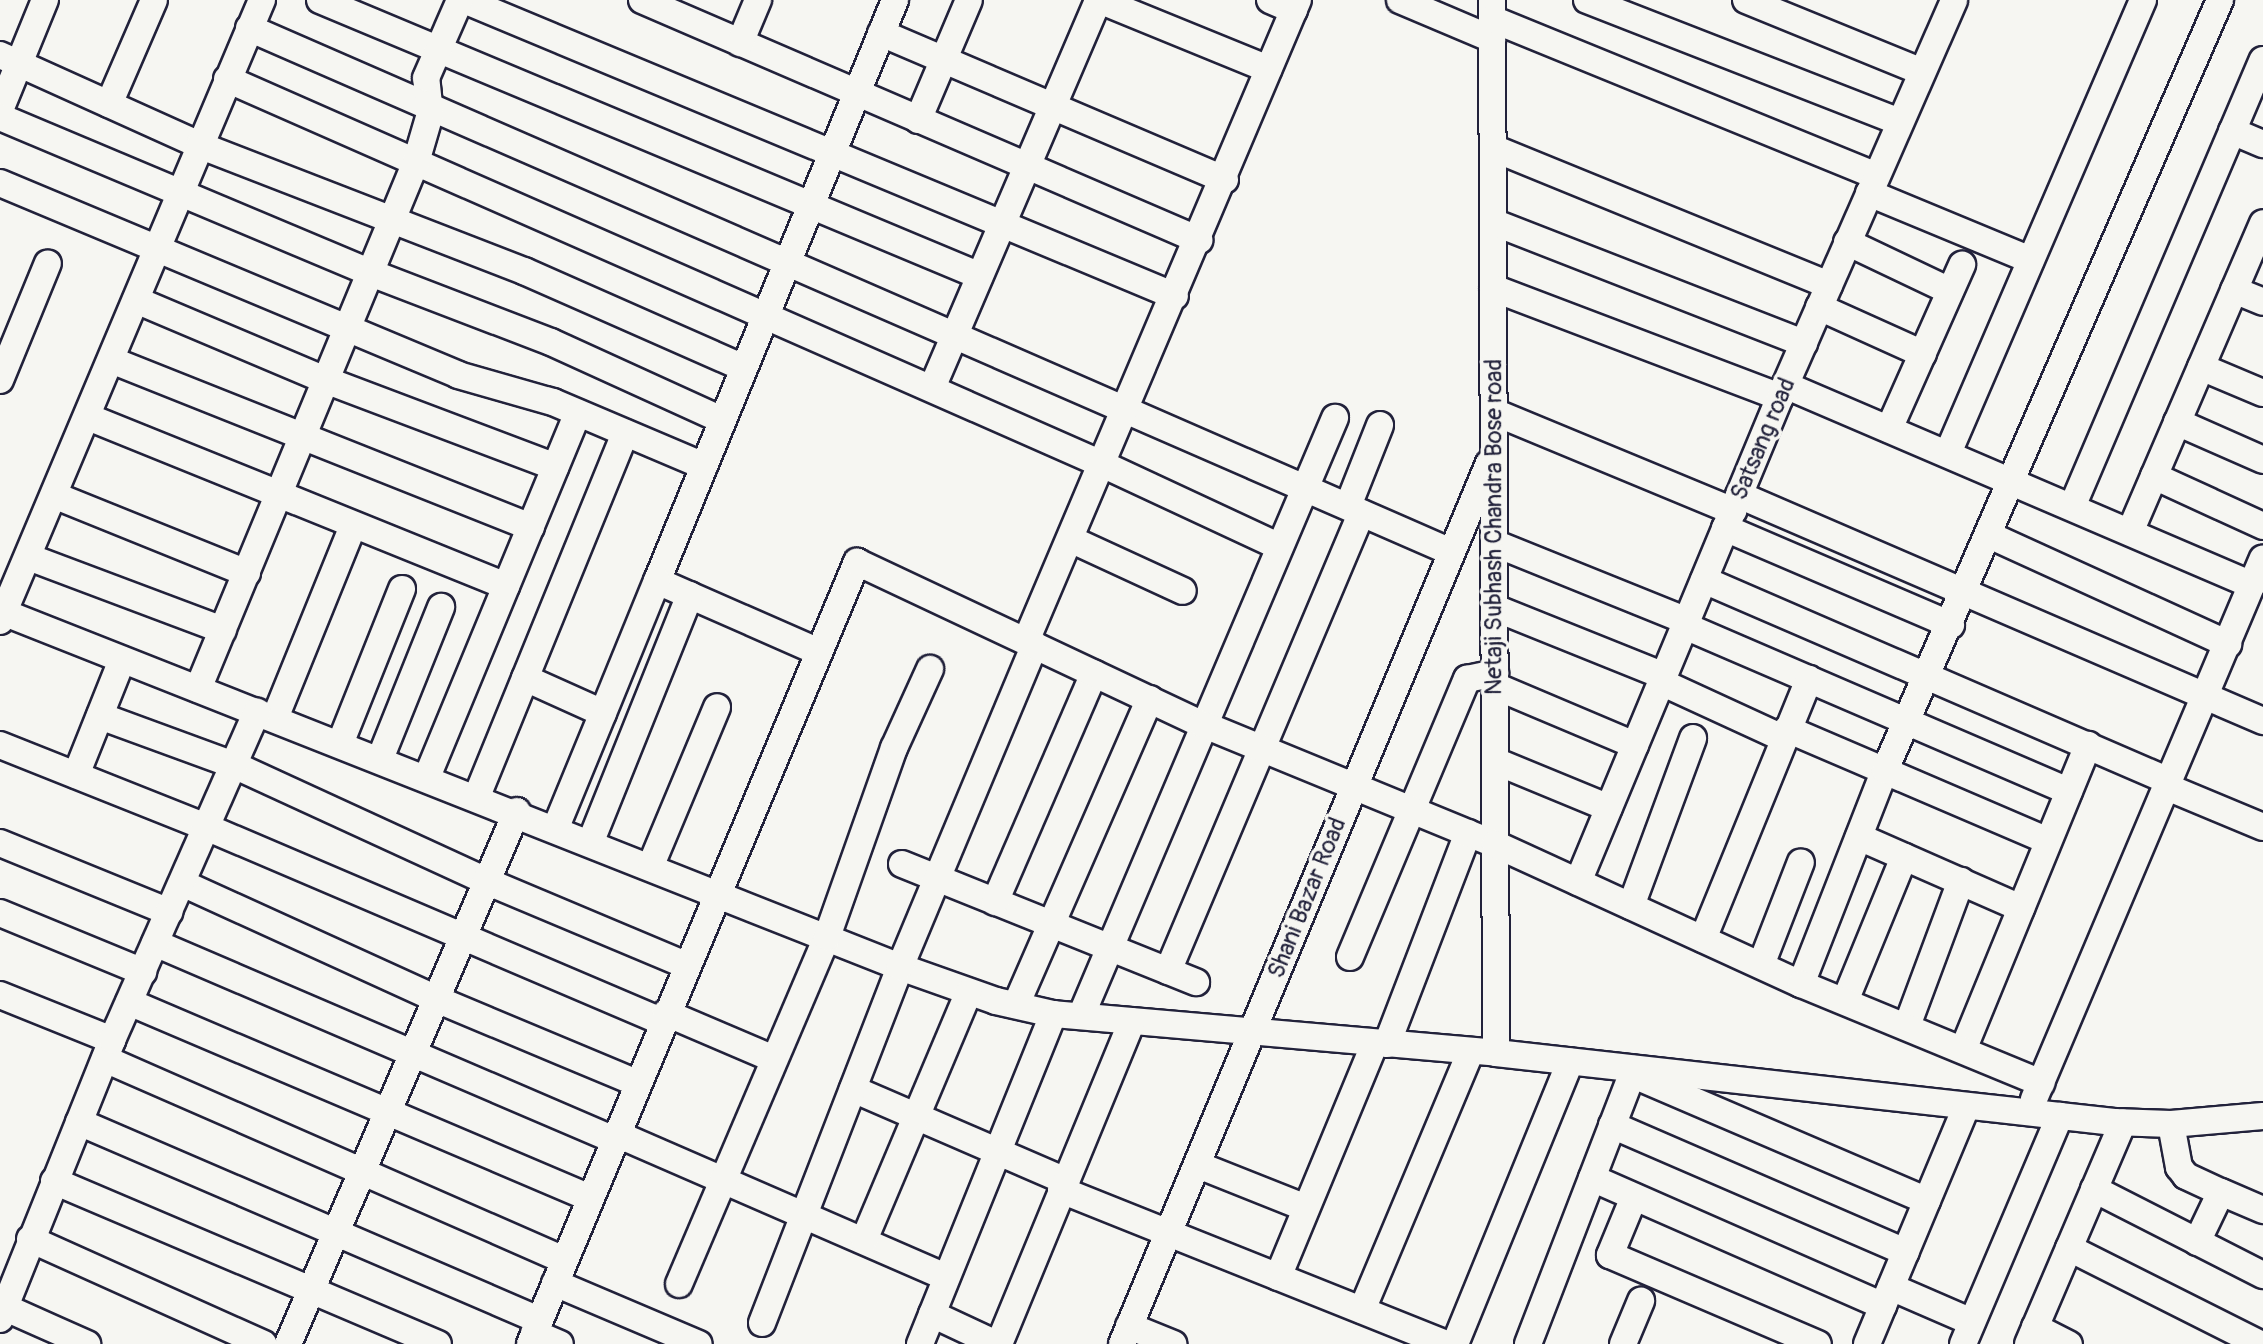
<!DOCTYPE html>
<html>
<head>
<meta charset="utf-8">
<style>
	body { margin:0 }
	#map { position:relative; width:2263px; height:1344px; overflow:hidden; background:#f6f6f2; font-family:Pangolin,sans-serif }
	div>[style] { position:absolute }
	.roads { filter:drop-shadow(2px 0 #22223b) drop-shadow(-2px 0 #22223b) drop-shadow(0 2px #22223b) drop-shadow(0 -2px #22223b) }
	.minor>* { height:26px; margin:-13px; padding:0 13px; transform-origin:13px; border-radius:13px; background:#f6f6f2 }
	span { translate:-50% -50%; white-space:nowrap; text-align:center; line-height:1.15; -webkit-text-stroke:7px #f6f6f2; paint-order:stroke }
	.street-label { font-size:24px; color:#22223b }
</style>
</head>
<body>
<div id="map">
	<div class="roads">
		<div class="minor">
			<div style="left:320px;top:0;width:715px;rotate:22.69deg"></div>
			<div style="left:464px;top:0;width:770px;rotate:22.6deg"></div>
			<div style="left:642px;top:0;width:607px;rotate:23.31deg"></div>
			<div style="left:1099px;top:0;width:183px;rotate:22.2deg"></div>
			<div style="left:1270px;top:0;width:26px;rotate:23deg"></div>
			<div style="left:1400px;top:0;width:100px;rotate:23deg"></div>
			<div style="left:1492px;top:0;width:1053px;rotate:89.78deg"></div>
			<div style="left:1587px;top:0;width:336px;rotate:21.3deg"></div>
			<div style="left:1746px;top:0;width:190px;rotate:22.2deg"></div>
			<div style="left:1492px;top:19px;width:415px;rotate:22.2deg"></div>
			<div style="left:249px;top:28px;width:1311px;rotate:23.55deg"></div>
			<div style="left:881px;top:33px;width:374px;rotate:23.1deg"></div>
			<div style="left:740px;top:43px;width:47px;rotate:-67.3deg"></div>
			<div style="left:0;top:55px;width:218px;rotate:24.3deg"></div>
			<div style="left:199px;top:145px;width:349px;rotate:21.2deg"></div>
			<div style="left:524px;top:271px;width:240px;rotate:23.8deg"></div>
			<div style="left:227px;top:79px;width:956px;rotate:23.75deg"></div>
			<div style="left:1102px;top:464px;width:196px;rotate:25deg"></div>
			<div style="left:109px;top:104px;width:113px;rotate:-66.6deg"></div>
			<div style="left:0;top:110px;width:119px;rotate:-67.8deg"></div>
			<div style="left:0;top:117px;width:402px;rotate:22.8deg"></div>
			<div style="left:371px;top:273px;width:193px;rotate:21deg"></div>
			<div style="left:551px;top:342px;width:188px;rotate:24.5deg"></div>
			<div style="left:918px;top:120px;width:130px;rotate:-67deg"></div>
			<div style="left:2232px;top:131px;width:34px;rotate:23deg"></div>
			<div style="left:1493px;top:148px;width:363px;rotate:22.2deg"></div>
			<div style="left:0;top:183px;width:497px;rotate:22.7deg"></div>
			<div style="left:458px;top:375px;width:99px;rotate:15.9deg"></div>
			<div style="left:553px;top:402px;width:164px;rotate:23deg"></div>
			<div style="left:1869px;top:193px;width:175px;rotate:22.5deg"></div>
			<div style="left:1493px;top:222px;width:334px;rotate:21.3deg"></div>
			<div style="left:1847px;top:242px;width:114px;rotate:25.4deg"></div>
			<div style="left:1493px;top:288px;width:307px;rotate:20.8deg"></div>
			<div style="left:2234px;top:290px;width:31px;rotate:22deg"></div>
			<div style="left:136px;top:300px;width:208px;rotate:22.9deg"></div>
			<div style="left:328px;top:381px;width:243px;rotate:20.7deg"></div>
			<div style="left:1819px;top:307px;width:114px;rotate:24.3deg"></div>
			<div style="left:111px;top:360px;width:452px;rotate:21.7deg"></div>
			<div style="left:2201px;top:367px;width:67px;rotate:22.8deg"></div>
			<div style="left:0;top:380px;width:126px;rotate:-67.7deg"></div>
			<div style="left:1785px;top:385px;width:508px;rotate:23.18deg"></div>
			<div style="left:932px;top:388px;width:422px;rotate:-66.8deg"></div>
			<div style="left:1494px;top:412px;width:259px;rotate:22.5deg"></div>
			<div style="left:88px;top:417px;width:451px;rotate:22deg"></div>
			<div style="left:2177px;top:422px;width:94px;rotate:23.8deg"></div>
			<div style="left:1889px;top:429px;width:180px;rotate:-66deg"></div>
			<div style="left:1948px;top:453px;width:493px;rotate:-66.7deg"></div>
			<div style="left:2154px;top:476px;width:120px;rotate:24.6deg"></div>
			<div style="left:1739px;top:495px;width:571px;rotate:23.33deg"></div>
			<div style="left:56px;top:496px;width:206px;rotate:22deg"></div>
			<div style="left:1348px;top:506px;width:87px;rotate:-68.4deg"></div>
			<div style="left:2072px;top:507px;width:486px;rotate:-66.9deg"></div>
			<div style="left:1725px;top:528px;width:246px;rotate:23.2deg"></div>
			<div style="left:2130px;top:532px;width:336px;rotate:-66.7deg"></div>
			<div style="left:1989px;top:535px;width:263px;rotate:24.5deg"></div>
			<div style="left:1070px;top:539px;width:124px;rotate:24.7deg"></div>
			<div style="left:1494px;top:543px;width:208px;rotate:22deg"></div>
			<div style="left:31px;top:558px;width:205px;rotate:20.6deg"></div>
			<div style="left:1704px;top:580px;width:507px;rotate:23.38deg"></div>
			<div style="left:1495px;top:608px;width:182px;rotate:21.9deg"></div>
			<div style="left:0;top:611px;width:968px;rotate:21.58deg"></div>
			<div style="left:900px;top:967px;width:102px;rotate:19.5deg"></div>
			<div style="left:996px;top:1001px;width:58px;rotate:12.8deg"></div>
			<div style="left:1053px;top:1014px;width:445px;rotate:5deg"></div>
			<div style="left:1496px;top:1053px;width:622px;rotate:6.37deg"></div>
			<div style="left:2114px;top:1122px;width:57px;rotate:2deg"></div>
			<div style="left:2171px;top:1124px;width:92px;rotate:-5deg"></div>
			<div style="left:0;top:621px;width:674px;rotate:-67.13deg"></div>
			<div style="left:1685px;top:626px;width:418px;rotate:23.3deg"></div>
			<div style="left:1026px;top:641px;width:696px;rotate:-67.01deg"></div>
			<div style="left:819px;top:652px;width:177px;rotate:-156.3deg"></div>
			<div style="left:657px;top:581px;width:628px;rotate:-67.72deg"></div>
			<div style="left:525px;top:678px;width:85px;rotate:24.2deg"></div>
			<div style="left:603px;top:713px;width:143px;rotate:-67.8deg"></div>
			<div style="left:1661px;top:682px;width:134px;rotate:24.7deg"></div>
			<div style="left:1495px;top:686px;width:152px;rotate:22.9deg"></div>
			<div style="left:198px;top:689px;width:570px;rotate:-67.53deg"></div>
			<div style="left:416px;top:162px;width:50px;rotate:-73.7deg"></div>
			<div style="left:430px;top:114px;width:36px;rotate:-96deg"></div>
			<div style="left:426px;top:78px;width:85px;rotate:-66.4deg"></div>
			<div style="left:100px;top:716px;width:143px;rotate:20.1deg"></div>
			<div style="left:234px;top:765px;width:277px;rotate:24.7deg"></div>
			<div style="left:486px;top:881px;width:217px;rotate:22.8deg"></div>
			<div style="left:275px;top:718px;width:207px;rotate:-67.9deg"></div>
			<div style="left:1787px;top:729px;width:284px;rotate:23.2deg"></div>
			<div style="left:340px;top:744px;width:167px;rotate:-68.2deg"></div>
			<div style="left:0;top:745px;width:222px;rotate:21.7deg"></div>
			<div style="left:206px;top:827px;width:497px;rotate:23.1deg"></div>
			<div style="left:380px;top:759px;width:164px;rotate:-68.1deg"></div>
			<div style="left:1495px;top:761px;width:123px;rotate:22.4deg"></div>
			<div style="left:76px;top:775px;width:124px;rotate:-68.2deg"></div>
			<div style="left:427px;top:777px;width:394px;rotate:-67.5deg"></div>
			<div style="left:2167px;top:787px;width:104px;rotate:22.6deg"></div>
			<div style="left:477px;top:796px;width:392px;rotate:-67.8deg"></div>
			<div style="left:556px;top:827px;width:123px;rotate:-67.6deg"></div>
			<div style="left:1859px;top:837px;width:177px;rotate:23.7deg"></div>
			<div style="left:591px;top:841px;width:265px;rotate:-68.1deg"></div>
			<div style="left:0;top:843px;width:183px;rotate:22.2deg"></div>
			<div style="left:902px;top:864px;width:317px;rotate:21.9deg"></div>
			<div style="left:651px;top:865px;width:171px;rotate:-67.3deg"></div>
			<div style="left:1578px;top:882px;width:525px;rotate:-67.39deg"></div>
			<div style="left:1780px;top:397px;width:433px;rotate:-66.3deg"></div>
			<div style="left:182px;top:883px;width:279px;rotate:24.5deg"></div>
			<div style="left:436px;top:999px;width:218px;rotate:22.7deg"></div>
			<div style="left:995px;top:902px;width:249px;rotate:-66.6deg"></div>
			<div style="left:1631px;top:906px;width:179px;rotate:-69.7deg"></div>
			<div style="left:0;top:913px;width:155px;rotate:22.4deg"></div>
			<div style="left:1703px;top:939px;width:281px;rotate:-67.8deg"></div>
			<div style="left:155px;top:943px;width:499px;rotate:23.2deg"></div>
			<div style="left:1350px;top:957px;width:302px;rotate:-67.2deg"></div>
			<div style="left:1467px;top:679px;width:29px;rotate:-12deg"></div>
			<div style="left:1761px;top:965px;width:110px;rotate:-68.8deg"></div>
			<div style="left:1168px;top:971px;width:497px;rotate:-67.1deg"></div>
			<div style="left:1801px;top:984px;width:230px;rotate:-68.6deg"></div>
			<div style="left:1885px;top:770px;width:840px;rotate:-66.49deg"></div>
			<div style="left:0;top:995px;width:121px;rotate:21.9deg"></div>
			<div style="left:1845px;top:1001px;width:156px;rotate:-67.7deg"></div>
			<div style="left:129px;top:1002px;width:501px;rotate:23.03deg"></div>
			<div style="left:1016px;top:1005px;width:334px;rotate:-66.4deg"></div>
			<div style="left:666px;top:1013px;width:117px;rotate:23.1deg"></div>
			<div style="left:1081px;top:1016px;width:650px;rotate:-66.99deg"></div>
			<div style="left:1907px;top:1026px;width:155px;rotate:-69.6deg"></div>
			<div style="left:1387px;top:1044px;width:226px;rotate:-69deg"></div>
			<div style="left:1963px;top:1050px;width:330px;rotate:-67.7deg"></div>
			<div style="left:105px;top:1059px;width:501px;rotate:23.65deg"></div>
			<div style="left:1643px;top:1079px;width:309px;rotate:23.2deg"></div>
			<div style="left:853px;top:1089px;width:232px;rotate:23.4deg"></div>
			<div style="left:2034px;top:1099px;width:587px;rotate:-67.06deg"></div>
			<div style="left:79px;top:1122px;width:501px;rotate:23.29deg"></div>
			<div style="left:2171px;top:1124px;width:44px;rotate:79.5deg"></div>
			<div style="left:2179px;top:1167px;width:11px;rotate:52deg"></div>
			<div style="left:2186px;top:1176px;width:38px;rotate:25deg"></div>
			<div style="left:1612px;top:1125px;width:320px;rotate:23.4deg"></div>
			<div style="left:617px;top:1134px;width:359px;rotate:23.5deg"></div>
			<div style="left:1198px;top:1165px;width:116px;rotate:21.7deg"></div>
			<div style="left:1592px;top:1178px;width:318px;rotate:23.7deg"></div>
			<div style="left:54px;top:1181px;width:417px;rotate:23deg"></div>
			<div style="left:2094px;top:1189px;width:190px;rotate:27deg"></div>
			<div style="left:1061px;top:1190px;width:415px;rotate:21.8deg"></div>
			<div style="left:1634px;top:1197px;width:63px;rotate:112.5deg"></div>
			<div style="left:1610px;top:1255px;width:226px;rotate:23.2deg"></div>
			<div style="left:30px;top:1239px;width:256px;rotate:24.2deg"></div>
			<div style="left:864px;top:1240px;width:269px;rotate:-67.1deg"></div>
			<div style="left:2197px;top:1242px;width:55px;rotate:-64.4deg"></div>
			<div style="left:2221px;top:1192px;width:46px;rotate:23.2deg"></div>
			<div style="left:2069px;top:1248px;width:214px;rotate:26.7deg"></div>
			<div style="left:1278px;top:1277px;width:253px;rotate:-67.5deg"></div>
			<div style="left:555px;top:1283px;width:156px;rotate:23deg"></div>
			<div style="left:679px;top:1284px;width:377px;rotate:-66.9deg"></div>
			<div style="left:827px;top:937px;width:201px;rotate:-70.5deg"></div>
			<div style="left:894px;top:748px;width:87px;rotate:-65.5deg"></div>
			<div style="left:1891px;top:1287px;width:88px;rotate:23.4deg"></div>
			<div style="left:6px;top:1308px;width:89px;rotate:24deg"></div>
			<div style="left:1362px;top:1310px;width:281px;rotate:-67.2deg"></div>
			<div style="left:932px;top:1314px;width:71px;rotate:25.1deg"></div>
			<div style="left:0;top:1319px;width:301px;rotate:-68.1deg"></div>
			<div style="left:112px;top:1040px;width:359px;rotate:-66.2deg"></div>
			<div style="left:762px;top:1323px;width:382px;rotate:-68.8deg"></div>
			<div style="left:900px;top:967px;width:349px;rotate:-67.3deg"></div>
			<div style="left:1129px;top:1326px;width:48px;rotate:22.2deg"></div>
			<div style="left:2035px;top:1327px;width:38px;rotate:27deg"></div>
			<div style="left:534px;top:1333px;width:28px;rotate:23deg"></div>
			<div style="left:288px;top:1344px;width:580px;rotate:-66.75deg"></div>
			<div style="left:530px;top:1344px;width:848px;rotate:-67.31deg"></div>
			<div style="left:857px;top:562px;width:381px;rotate:25.2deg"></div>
			<div style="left:1202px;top:724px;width:317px;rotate:22.3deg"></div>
			<div style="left:1495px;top:844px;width:337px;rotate:24.6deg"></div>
			<div style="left:1801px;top:984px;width:260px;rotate:22.4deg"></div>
			<div style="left:920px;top:1344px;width:356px;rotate:-68deg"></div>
			<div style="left:999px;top:1344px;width:349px;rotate:-67.6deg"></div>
			<div style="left:1122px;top:1344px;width:954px;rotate:-67.38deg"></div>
			<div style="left:1455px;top:1344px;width:305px;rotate:-67.8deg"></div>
			<div style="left:1528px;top:1344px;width:295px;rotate:-68.9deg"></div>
			<div style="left:1623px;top:1344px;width:47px;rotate:-67.3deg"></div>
			<div style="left:1867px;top:1344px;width:257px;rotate:-67.3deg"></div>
			<div style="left:1963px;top:1344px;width:248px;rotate:-67deg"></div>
			<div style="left:2028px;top:1344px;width:241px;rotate:-66.8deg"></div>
		</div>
	</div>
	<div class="street-label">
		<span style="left:1763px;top:439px;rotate:-67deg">Satsang road</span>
		<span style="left:1494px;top:527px;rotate:-90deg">Netaji Subhash Chandra Bose road</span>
		<span style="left:1307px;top:898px;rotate:-68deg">Shani Bazar Road</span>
	</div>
</div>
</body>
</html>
